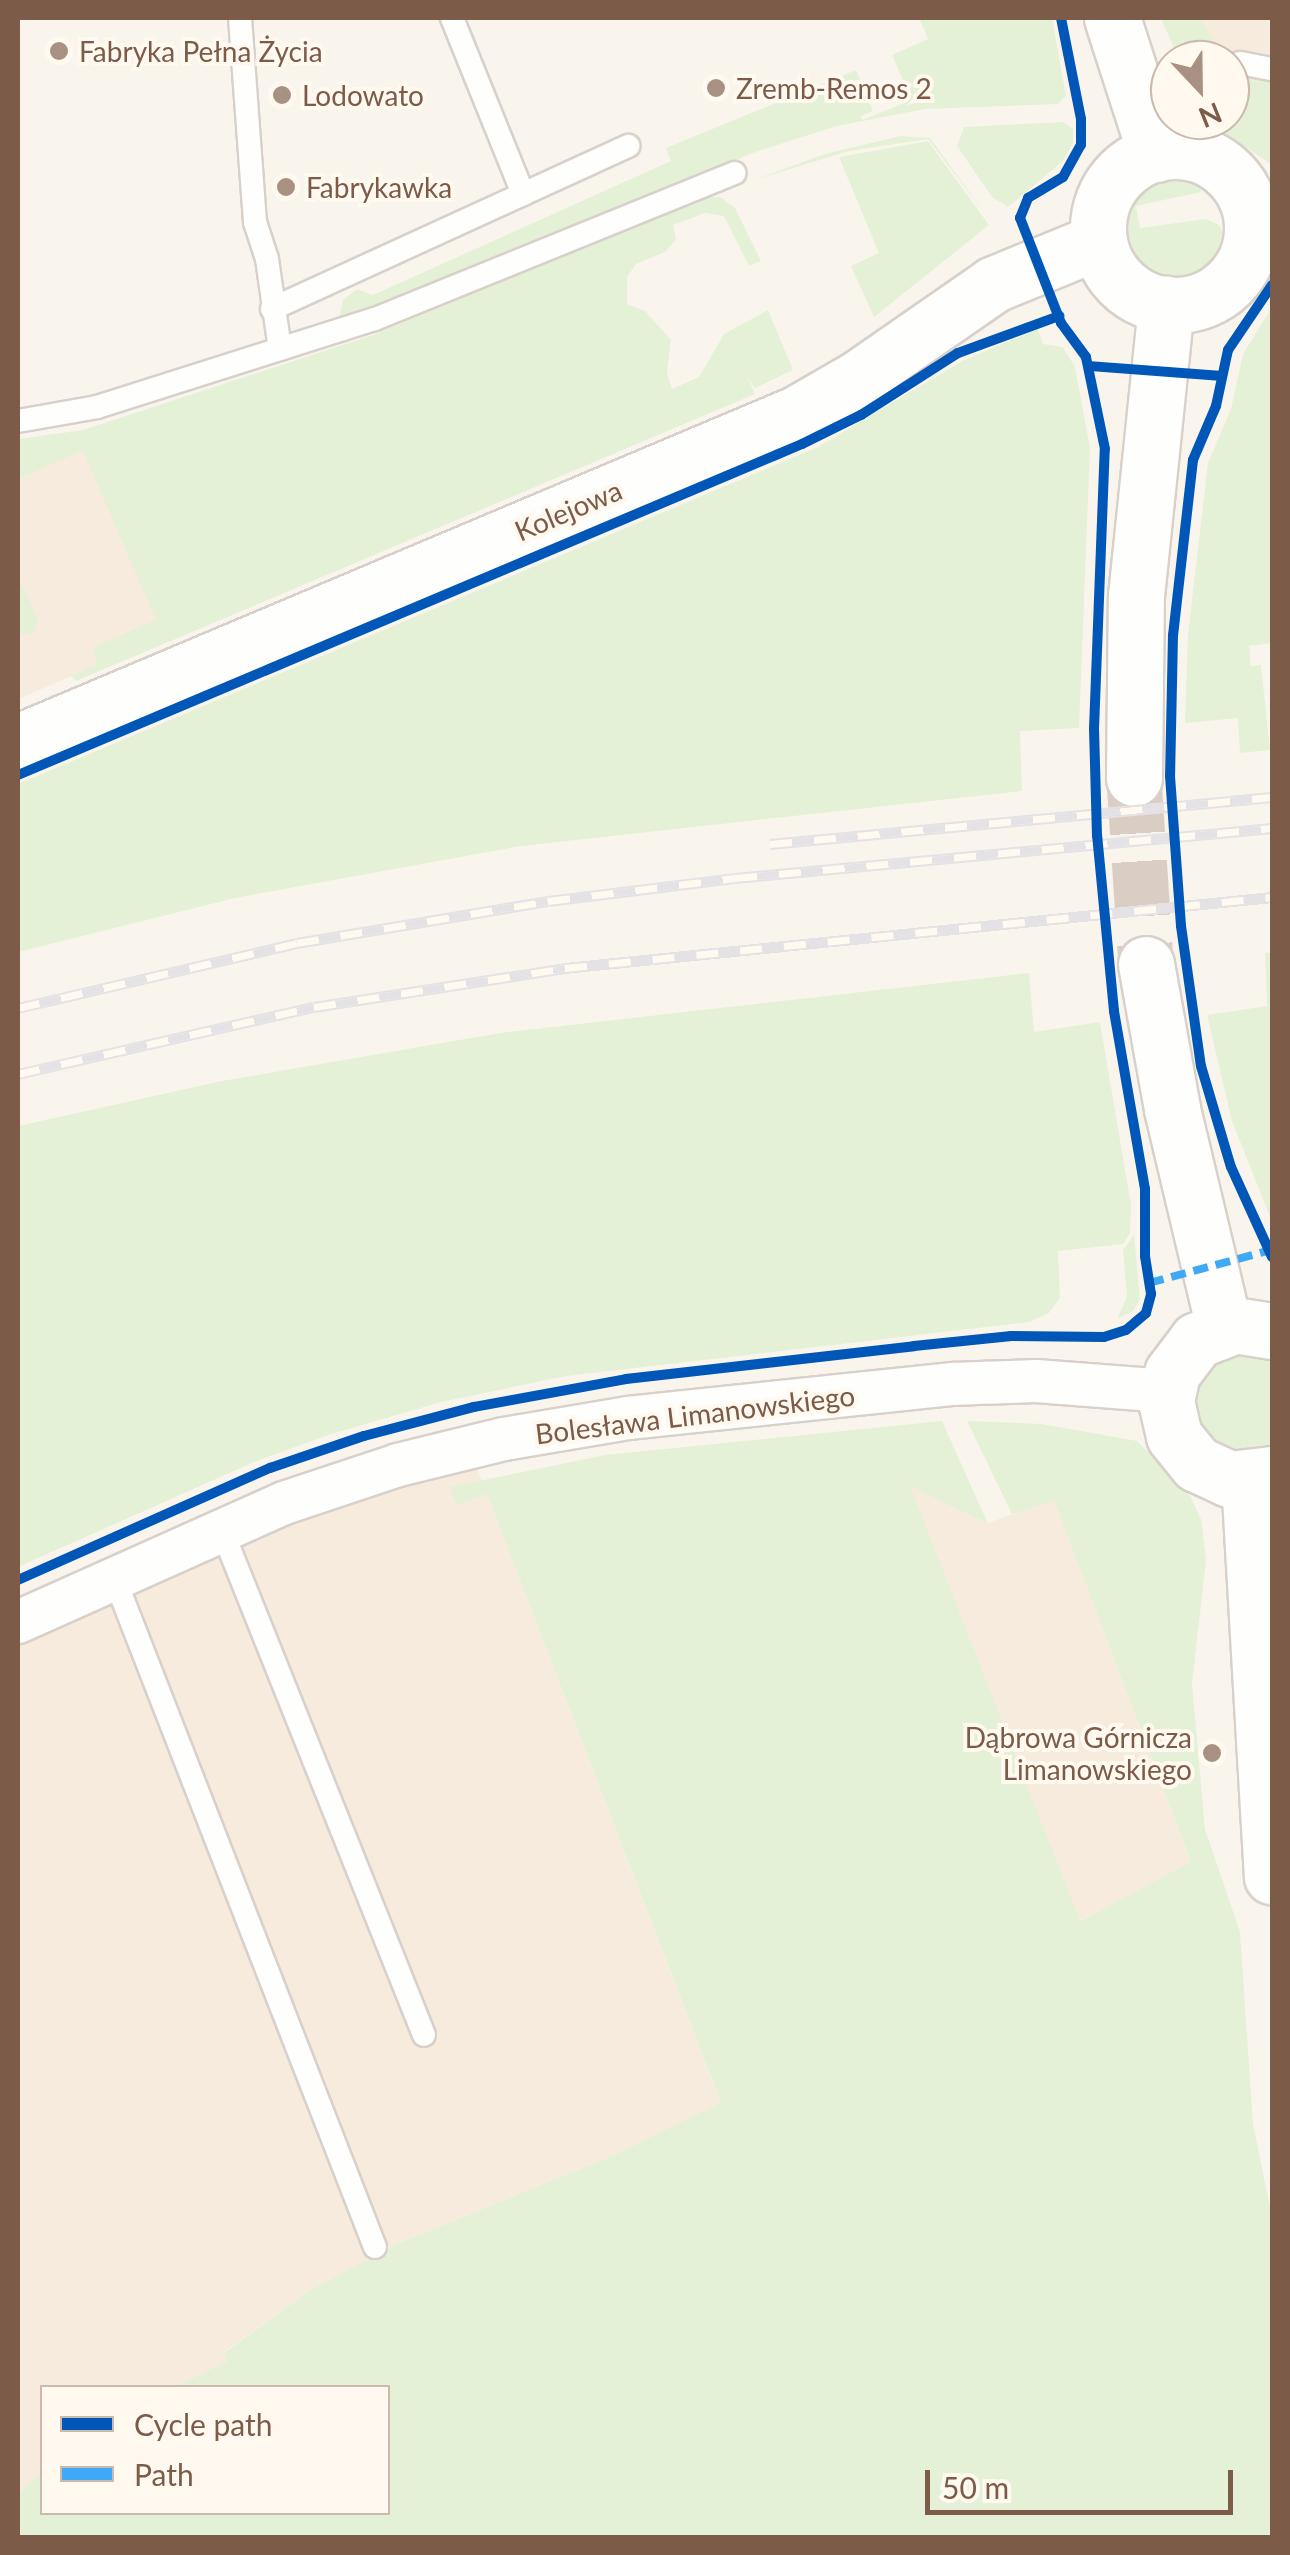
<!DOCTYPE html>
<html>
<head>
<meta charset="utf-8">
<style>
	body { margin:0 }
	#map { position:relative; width:1290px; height:2555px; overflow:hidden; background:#f9f5ed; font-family:Lato,sans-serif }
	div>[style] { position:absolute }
	.residential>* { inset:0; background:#f6ebdd }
	.green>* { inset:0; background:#e5f1d6 }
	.tertiary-tunnel>* { height:55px; margin-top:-27.5px; transform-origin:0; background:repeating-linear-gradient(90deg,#dacec4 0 55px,transparent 0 83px) }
	.roads { filter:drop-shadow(2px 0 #d8d0ca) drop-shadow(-2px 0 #d8d0ca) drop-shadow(0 2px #d8d0ca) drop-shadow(0 -2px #d8d0ca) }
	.service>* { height:22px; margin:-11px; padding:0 11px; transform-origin:11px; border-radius:11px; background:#fefefc }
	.minor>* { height:42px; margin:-21px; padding:0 21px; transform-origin:21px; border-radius:21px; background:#fefefc }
	.tertiary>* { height:55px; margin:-27.5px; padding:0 27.5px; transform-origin:27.5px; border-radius:27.5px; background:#fefefc }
	.tertiary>.ring { margin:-27.5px; padding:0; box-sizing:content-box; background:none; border:55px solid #fefefc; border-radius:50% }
	.rail>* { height:11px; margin-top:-5.5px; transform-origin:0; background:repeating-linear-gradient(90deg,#fff9f0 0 22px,#e5e2e6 0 44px); box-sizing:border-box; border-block:2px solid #e5e2e6 }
	.quiet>* { height:8px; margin-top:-4px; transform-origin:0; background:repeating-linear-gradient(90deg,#3fa9f5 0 15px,transparent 0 23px) }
	.cycleway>* { height:10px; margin:-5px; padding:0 5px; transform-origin:5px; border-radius:5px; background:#0057b8 }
	.dots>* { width:28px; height:28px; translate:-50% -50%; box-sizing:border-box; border:5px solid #fff9f0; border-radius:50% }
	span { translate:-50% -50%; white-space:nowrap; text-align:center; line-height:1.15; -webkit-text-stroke:8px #fff9f0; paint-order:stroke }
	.poi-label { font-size:28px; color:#7c5b48 }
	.left { translate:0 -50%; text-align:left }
	.right { translate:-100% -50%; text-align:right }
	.street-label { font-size:28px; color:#7c5b48 }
	.frame { position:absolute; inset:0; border:20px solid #7c5b48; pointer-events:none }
	.legend { position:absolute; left:40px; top:2385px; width:350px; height:130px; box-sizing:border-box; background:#fff9f0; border:2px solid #cbbaad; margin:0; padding:12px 18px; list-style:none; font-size:30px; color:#7c5b48 }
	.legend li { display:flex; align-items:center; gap:20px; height:50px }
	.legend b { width:50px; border:2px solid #cbbaad }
	.north { position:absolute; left:1150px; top:40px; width:100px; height:100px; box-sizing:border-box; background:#fff9f0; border:2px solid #cbbaad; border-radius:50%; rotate:158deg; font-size:28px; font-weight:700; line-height:40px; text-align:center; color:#7c5b48 }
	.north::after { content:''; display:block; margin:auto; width:35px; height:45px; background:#a89182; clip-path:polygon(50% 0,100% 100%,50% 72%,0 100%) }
	.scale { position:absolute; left:925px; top:2470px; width:308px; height:45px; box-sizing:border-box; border:5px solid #7c5b48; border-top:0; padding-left:12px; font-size:30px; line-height:35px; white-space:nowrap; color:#7c5b48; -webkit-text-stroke:8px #fff9f0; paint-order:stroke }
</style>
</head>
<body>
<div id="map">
	<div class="residential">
		<div style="clip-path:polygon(1200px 18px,1272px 18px,1272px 83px,1242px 79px,1213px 44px)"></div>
		<div style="clip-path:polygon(165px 414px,245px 602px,18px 699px,18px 478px)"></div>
		<div style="clip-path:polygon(477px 1468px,721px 2104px,614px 2155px,397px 2244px,312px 2289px,225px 2351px,228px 2362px,174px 2387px,42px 2388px,42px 2471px,18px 2494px,18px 1645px,275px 1530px,405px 1485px)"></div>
		<div style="clip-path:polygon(909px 1485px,988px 1523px,1054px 1499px,1191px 1863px,1079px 1921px)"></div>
	</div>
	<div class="green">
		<div style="clip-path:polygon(919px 18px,1052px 18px,1066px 96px,1058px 104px,925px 109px,837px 126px,758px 151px,339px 320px,343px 300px,357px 289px,373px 295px,671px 161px,666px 148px,856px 70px,873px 111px,861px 116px,862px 120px,907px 102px,910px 96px,892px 55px,928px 39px)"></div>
		<div style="clip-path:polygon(1161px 18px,1200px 18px,1226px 60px,1179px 60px)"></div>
		<div style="clip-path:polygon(1230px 64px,1242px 79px,1272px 83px,1272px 165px,1206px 120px,1230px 120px)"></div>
		<div style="clip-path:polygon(1063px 122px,1073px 129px,1073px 143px,1063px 161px,1008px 207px,992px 197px,957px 146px,964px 127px)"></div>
		<div style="clip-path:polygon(900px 136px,930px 138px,992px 223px,928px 139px,849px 151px,754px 180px,825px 154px)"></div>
		<div style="clip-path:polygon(928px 141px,989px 225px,874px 317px,851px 266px,879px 253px,839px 157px)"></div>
		<div style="clip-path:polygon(1168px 178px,1188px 179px,1199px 184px,1201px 192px,1136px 206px,1140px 228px,1206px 219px,1219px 225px,1224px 235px,1212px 264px,1184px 280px,1152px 275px,1135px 261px,1125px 242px,1124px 220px,1132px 199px,1148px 185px)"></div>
		<div style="clip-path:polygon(707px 197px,720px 197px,735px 208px,761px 261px,749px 266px,724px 216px,705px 213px,673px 225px,676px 239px,665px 252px,636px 264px,627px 277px,627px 304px,645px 311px,671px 340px,667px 372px,672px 389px,699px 377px,724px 334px,768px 310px,793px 370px,755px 388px,748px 378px,755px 394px,76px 681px,71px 676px,97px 665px,93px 650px,98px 645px,156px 620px,83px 450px,18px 479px,18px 439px,83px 430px,373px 335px)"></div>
		<div style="clip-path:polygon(1272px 307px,1272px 643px,1249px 646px,1251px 666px,1261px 665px,1270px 750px,1240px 753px,1238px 718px,1185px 723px,1188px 634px,1208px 463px,1231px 409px,1243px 354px)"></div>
		<div style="clip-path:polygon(1038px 329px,1043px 344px,1063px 347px,1075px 367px,1090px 448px,1079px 728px,1020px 731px,1022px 791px,521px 846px,235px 898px,18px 952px,18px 784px,818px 447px,964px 360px)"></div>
		<div style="clip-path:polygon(18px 577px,38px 619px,34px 632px,20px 635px)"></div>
		<div style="clip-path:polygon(1272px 952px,1272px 1222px,1232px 1121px,1207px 1015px,1267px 1006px,1265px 953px)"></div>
		<div style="clip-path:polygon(1029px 973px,1034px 1032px,1100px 1022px,1131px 1205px,1130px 1233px,1123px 1244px,1058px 1251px,1060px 1298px,1049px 1313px,1029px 1322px,566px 1376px,441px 1402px,331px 1434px,254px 1462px,18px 1567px,18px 1126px,222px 1081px,500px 1033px)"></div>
		<div style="clip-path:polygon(1134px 1235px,1140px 1300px,1133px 1311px,1117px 1319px,1127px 1297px,1123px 1250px)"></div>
		<div style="clip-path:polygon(1225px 1352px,1272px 1358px,1272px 1446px,1261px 1452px,1230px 1453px,1205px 1438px,1191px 1410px,1195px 1381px)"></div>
		<div style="clip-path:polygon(942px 1421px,988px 1524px,910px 1486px,1080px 1921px,1191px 1862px,1054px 1500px,1012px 1514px,967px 1421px,1042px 1424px,1137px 1441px,1190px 1496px,1201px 1519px,1206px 1560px,1192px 1684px,1205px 1829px,1240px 1932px,1253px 2124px,1272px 2217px,1272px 2537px,18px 2538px,18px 2494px,42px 2471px,42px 2512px,388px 2512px,388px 2388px,174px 2387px,227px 2362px,225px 2352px,312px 2289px,397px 2244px,614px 2155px,721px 2103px,487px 1494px,457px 1505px,450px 1487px,605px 1455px)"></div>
	</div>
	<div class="tertiary-tunnel">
		<div style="left:1134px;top:778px;width:186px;rotate:86.3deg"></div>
	</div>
	<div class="roads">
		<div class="service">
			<div style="left:240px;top:18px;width:205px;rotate:85.8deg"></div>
			<div style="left:255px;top:222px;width:39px;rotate:72deg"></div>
			<div style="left:267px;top:259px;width:91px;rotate:81.8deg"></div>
			<div style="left:452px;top:18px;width:190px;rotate:68deg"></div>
			<div style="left:1240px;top:63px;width:33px;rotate:11deg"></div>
			<div style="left:272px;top:309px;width:392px;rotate:-24.6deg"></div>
			<div style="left:18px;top:421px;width:80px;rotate:-10deg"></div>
			<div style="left:97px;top:407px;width:292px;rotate:-17.6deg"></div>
			<div style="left:375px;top:319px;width:388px;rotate:-22.1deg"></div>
			<div style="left:221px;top:1528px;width:546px;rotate:68.18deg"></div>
			<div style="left:114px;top:1577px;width:719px;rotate:68.72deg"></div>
		</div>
		<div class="minor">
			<div style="left:18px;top:1622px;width:291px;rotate:-24.1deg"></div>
			<div style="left:284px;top:1503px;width:120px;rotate:-18.4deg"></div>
			<div style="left:398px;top:1465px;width:109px;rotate:-13.8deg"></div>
			<div style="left:504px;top:1439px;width:126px;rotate:-9.6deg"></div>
			<div style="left:628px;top:1418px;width:327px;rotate:-6deg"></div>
			<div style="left:953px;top:1384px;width:83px;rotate:-2.1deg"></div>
			<div style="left:1036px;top:1381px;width:131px;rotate:4.4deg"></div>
		</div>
		<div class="tertiary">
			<div style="left:1112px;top:18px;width:143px;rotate:72.1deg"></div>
			<div class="ring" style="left:1098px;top:151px;width:99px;height:99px"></div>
			<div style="left:18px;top:742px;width:844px;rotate:-22.86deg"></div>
			<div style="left:796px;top:414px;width:70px;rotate:-29.8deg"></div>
			<div style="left:857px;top:379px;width:167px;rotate:-34.7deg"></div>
			<div style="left:994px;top:284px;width:113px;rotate:-22.3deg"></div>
			<div style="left:1134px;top:778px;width:182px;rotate:-89.4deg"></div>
			<div style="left:1136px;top:596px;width:294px;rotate:-84.1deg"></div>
			<div style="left:1146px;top:964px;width:147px;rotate:79.8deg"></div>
			<div style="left:1172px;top:1109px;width:225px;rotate:76.6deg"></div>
			<div style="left:1272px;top:1331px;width:36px;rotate:-171deg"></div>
			<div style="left:1236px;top:1325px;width:42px;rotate:159deg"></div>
			<div style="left:1197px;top:1340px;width:41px;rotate:127.1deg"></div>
			<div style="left:1172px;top:1373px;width:29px;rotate:102deg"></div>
			<div style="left:1166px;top:1401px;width:36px;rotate:77deg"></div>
			<div style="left:1174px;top:1436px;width:36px;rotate:51deg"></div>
			<div style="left:1197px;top:1464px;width:35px;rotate:25deg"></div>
			<div style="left:1229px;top:1479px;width:43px;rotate:-6.6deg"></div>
			<div style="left:1249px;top:1479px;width:398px;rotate:86.7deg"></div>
		</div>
	</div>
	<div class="rail">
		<div style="left:770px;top:844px;width:504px;rotate:-5.35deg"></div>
		<div style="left:18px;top:1008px;width:286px;rotate:-13.1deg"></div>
		<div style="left:297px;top:943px;width:254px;rotate:-9.5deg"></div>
		<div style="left:548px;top:901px;width:188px;rotate:-7deg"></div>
		<div style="left:735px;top:878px;width:539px;rotate:-5.32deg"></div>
		<div style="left:18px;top:1074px;width:303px;rotate:-12.8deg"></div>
		<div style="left:314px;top:1007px;width:254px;rotate:-8.8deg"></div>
		<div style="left:565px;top:968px;width:711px;rotate:-5.73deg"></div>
	</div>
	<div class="quiet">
		<div style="left:1149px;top:1283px;width:123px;rotate:-15.1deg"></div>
	</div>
	<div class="cycleway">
		<div style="left:1272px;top:285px;width:78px;rotate:124.1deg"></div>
		<div style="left:1228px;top:350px;width:57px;rotate:102.1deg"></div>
		<div style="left:1216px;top:406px;width:59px;rotate:113.1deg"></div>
		<div style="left:1193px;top:460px;width:176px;rotate:96.5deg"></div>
		<div style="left:1173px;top:635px;width:141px;rotate:91.2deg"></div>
		<div style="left:1170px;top:776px;width:150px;rotate:85.8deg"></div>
		<div style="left:1181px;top:926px;width:141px;rotate:81.9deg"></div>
		<div style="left:1201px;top:1066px;width:105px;rotate:73.5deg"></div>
		<div style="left:1231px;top:1167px;width:99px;rotate:65.5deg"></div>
		<div style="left:1089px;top:366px;width:132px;rotate:4.3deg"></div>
		<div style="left:18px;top:775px;width:851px;rotate:-22.89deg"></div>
		<div style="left:802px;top:444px;width:66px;rotate:-26.2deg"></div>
		<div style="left:861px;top:415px;width:115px;rotate:-32.6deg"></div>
		<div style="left:958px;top:353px;width:108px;rotate:-20.1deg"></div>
		<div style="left:18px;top:1580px;width:276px;rotate:-24deg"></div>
		<div style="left:270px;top:1468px;width:99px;rotate:-18.8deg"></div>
		<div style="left:364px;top:1436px;width:114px;rotate:-14.8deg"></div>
		<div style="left:474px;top:1407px;width:155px;rotate:-10.4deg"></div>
		<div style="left:626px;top:1379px;width:290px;rotate:-6.5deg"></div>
		<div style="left:914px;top:1346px;width:98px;rotate:-5.9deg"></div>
		<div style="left:1011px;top:1336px;width:93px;rotate:0.6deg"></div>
		<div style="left:1104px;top:1337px;width:23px;rotate:-18deg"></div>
		<div style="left:1126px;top:1330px;width:26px;rotate:-40deg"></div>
		<div style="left:1146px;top:1313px;width:20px;rotate:-75deg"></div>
		<div style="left:1151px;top:1294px;width:38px;rotate:-99deg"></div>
		<div style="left:1145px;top:1256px;width:67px;rotate:-90deg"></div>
		<div style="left:1145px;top:1189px;width:181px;rotate:-99.9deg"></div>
		<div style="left:1114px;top:1011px;width:176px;rotate:-95.5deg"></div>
		<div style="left:1097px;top:836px;width:107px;rotate:-91.6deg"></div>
		<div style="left:1094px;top:729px;width:280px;rotate:-87.8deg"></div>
		<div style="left:1105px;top:449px;width:94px;rotate:-101.7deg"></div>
		<div style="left:1086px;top:357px;width:42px;rotate:-126.3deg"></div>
		<div style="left:1061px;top:323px;width:113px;rotate:-111.3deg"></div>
		<div style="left:1020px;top:218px;width:22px;rotate:-68deg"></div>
		<div style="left:1028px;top:198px;width:41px;rotate:-31deg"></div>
		<div style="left:1063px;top:177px;width:37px;rotate:-61deg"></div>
		<div style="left:1081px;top:145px;width:26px;rotate:-90deg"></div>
		<div style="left:1081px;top:119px;width:103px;rotate:-101.2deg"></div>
	</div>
	<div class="dots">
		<div style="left:59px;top:51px;background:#a89182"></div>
		<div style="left:716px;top:88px;background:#a89182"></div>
		<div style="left:282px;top:95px;background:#a89182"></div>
		<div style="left:286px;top:187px;background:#a89182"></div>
		<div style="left:1212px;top:1753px;background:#a89182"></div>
	</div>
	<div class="poi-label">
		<span class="left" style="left:79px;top:51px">Fabryka Pełna Życia</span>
		<span class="left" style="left:736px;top:88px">Zremb-Remos 2</span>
		<span class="left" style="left:302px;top:95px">Lodowato</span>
		<span class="left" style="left:306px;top:187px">Fabrykawka</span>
		<span class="right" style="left:1192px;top:1753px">Dąbrowa Górnicza<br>Limanowskiego</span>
	</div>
	<div class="street-label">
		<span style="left:568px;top:510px;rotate:-23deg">Kolejowa</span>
		<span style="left:695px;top:1414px;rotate:-7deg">Bolesława Limanowskiego</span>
	</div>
	<div class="frame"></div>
	<ul class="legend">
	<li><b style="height:12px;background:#0057b8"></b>Cycle path</li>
	<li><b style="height:12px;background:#3fa9f5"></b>Path</li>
	</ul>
	<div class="north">N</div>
	<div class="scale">50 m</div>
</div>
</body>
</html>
